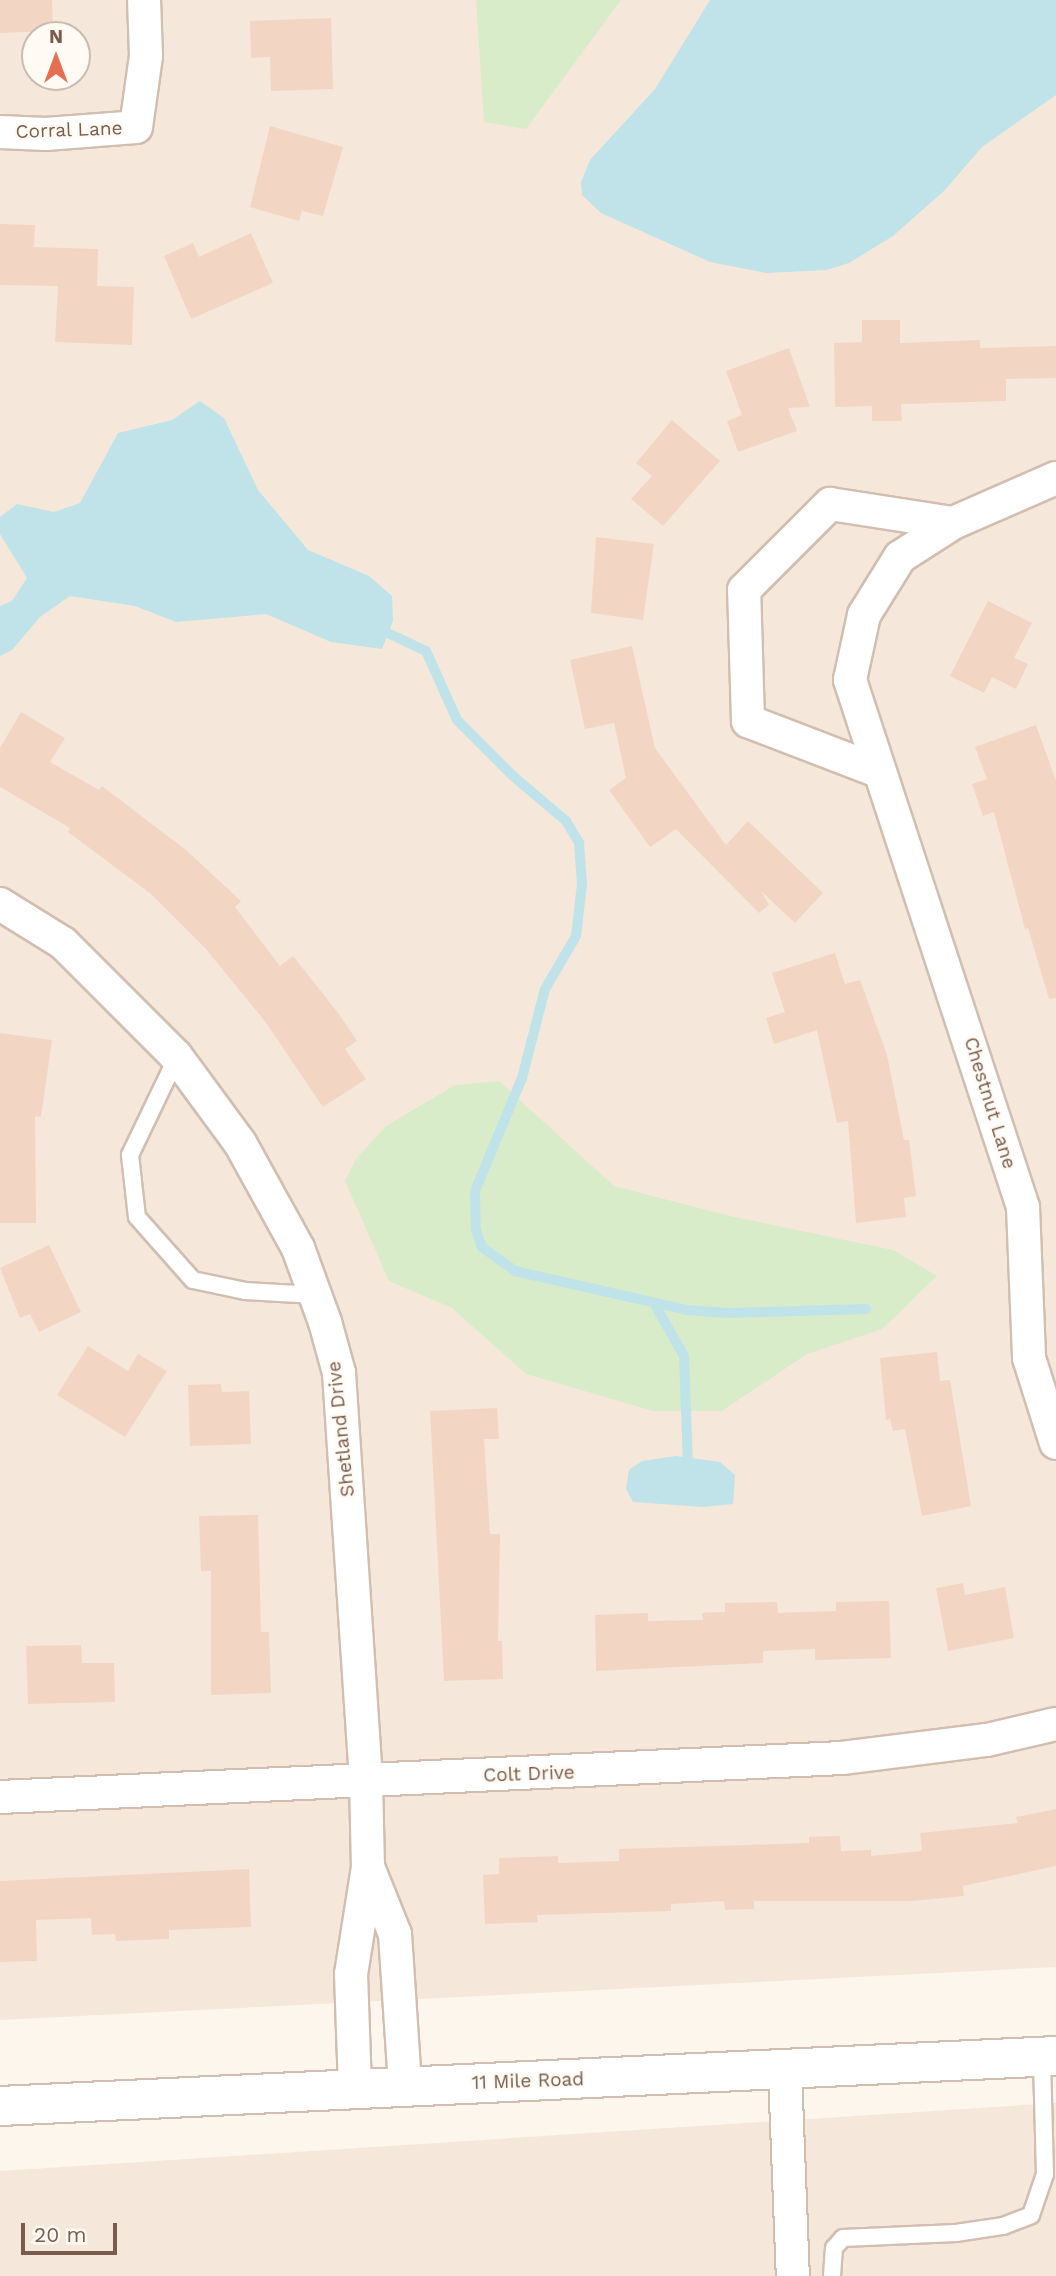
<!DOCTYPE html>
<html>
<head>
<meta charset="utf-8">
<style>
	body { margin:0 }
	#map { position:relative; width:1056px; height:2276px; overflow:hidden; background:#fdf6ec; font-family:"Work Sans",sans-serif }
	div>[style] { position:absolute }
	.residential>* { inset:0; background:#f5e8da }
	.green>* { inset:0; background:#d8ecc9 }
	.water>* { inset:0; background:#bfe3e8 }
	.stream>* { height:10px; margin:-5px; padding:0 5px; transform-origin:5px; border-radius:5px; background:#bfe3e8 }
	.building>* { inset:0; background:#f3d5c3 }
	.roads { filter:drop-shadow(2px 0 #d1beb0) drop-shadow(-2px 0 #d1beb0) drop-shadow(0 2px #d1beb0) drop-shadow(0 -2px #d1beb0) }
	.service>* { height:16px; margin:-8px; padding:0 8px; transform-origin:8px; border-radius:8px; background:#fff }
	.minor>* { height:32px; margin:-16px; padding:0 16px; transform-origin:16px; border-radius:16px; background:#fff }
	.tertiary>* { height:38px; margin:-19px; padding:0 19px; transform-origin:19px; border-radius:19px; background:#fff }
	span { translate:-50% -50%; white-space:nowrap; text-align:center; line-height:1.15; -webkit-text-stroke:5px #fffaf3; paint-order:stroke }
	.street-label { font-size:19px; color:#7a5c4d }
	.north { position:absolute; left:21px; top:21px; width:70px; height:70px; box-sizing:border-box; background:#fffaf3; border:2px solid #cabbb1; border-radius:50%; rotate:0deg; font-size:19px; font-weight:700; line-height:28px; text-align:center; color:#7a5c4d }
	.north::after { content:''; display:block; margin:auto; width:24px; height:32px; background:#e76f51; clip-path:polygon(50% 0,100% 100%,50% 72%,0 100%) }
	.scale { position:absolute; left:21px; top:2223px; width:96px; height:32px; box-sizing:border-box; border:4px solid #7a5c4d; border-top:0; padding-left:9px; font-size:21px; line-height:24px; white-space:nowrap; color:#7a5c4d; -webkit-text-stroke:5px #fffaf3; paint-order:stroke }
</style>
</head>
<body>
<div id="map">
	<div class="residential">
		<div style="clip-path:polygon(evenodd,0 0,1056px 0,1056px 1967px,0 2020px,0 0,35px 35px,77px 35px,77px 77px,35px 77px,35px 35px)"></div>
		<div style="clip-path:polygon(1056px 2103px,1056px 2276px,0 2276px,0 2171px)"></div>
	</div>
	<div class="green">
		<div style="clip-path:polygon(476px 0,621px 0,526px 129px,484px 122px)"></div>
		<div style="clip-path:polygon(499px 1081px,614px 1186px,730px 1216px,893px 1250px,937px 1276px,882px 1329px,807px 1354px,722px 1411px,653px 1411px,526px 1374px,452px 1308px,389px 1281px,345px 1181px,356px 1159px,386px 1126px,455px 1085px)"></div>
	</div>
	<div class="water">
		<div style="clip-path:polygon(710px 0,1056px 0,1056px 95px,982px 147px,945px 190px,893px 236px,849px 263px,826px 270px,766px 273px,710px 262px,601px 213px,582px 195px,581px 182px,590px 160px,655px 89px)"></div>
		<div style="clip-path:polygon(200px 401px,224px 418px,258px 490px,308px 550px,369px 576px,392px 596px,393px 621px,382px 649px,331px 642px,266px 614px,176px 622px,135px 606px,70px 596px,40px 617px,12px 650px,0 656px,0 606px,12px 601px,27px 578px,0 534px,0 517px,17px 504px,54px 512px,80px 503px,118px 433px,172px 420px)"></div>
		<div style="clip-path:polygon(676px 1456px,720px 1462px,735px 1475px,733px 1504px,703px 1507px,633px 1502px,626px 1489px,629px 1470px,642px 1461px)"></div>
	</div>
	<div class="stream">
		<div style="left:377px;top:628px;width:54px;rotate:25.1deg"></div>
		<div style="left:426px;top:651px;width:76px;rotate:65.8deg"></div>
		<div style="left:457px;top:720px;width:79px;rotate:45deg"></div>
		<div style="left:513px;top:776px;width:70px;rotate:40.3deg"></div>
		<div style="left:566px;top:821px;width:26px;rotate:59deg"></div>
		<div style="left:579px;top:843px;width:41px;rotate:85.8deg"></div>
		<div style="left:582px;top:884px;width:52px;rotate:96.6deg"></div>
		<div style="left:576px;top:936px;width:61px;rotate:120.3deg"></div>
		<div style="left:545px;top:989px;width:92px;rotate:104.5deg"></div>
		<div style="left:522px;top:1078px;width:122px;rotate:112.6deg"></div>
		<div style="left:475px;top:1191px;width:39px;rotate:89deg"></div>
		<div style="left:476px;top:1230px;width:18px;rotate:71deg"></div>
		<div style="left:482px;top:1247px;width:41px;rotate:36deg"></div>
		<div style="left:515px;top:1271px;width:176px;rotate:12.8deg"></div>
		<div style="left:687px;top:1310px;width:41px;rotate:4.2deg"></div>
		<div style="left:728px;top:1313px;width:138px;rotate:-1.7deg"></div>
		<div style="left:654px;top:1303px;width:61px;rotate:60.5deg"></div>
		<div style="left:684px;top:1356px;width:111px;rotate:87.9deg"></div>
	</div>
	<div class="building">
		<div style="clip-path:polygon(0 0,52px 0,53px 31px,0 33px)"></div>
		<div style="clip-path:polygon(331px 18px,333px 89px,271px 91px,270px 57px,251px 58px,250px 21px)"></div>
		<div style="clip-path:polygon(270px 126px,343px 147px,323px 216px,302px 211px,299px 221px,250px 207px)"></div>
		<div style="clip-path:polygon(0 224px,35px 225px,34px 247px,98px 249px,97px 286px,134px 287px,132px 345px,55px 342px,58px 286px,0 285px)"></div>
		<div style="clip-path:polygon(251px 233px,273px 283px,191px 319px,164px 256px,193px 243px,199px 257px)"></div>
		<div style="clip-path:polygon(862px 320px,900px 320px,900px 343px,980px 340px,980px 348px,1056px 346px,1056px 378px,1006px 379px,1006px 401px,901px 404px,902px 421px,872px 421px,872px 406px,835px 407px,834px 343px,862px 342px)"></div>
		<div style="clip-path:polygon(789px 348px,810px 407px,788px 408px,797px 431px,738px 452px,727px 421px,742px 415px,726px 371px)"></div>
		<div style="clip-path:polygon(672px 420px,720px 461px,663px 526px,631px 499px,652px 476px,636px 463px)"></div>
		<div style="clip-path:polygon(596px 537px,654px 544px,643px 620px,591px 613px)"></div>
		<div style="clip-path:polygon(988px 601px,1032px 623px,1014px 658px,1028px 664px,1016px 689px,992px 677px,984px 693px,950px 676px)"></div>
		<div style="clip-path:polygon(632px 646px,655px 748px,726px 845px,748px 821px,823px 893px,795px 923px,761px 891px,769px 905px,759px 913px,676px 829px,650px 847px,609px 790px,626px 778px,614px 723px,585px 729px,570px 660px)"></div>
		<div style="clip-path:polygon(21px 712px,65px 738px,50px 762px,99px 790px,102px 786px,186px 850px,241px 901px,235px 907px,280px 966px,293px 956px,339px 1014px,357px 1041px,345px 1049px,366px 1079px,323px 1107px,264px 1020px,205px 948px,151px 894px,68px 832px,70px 828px,0 787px,0 748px)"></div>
		<div style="clip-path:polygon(1036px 725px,1056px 781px,1056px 998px,1049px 999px,1028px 928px,1025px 929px,994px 812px,983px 816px,972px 784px,987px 779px,975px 747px)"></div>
		<div style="clip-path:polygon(835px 953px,845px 984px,860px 980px,887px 1055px,904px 1140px,909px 1140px,916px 1196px,904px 1198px,906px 1217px,856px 1223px,848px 1121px,837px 1123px,817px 1030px,774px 1044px,766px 1018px,785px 1012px,772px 973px)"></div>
		<div style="clip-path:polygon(0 1033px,52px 1040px,41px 1117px,35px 1116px,36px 1223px,0 1223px)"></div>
		<div style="clip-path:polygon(49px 1245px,81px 1312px,39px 1332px,30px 1314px,20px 1318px,0 1268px)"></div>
		<div style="clip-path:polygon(88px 1346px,128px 1371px,138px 1354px,167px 1371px,125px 1437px,57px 1395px)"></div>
		<div style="clip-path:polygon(937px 1352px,940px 1381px,950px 1380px,971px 1506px,922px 1516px,905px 1429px,893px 1431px,890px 1419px,886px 1420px,880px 1358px)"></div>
		<div style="clip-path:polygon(221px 1384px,222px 1392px,249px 1391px,251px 1444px,190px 1446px,188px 1385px)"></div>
		<div style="clip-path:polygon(497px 1408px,499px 1439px,484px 1439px,490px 1534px,500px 1534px,498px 1641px,502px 1641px,503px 1679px,444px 1681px,430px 1411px)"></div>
		<div style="clip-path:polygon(258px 1515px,261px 1632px,269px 1632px,271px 1693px,211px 1695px,211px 1571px,201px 1571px,199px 1516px)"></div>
		<div style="clip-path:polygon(963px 1583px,965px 1595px,1005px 1587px,1014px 1638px,948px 1651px,936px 1588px)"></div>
		<div style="clip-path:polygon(889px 1601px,891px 1658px,815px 1660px,815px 1649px,763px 1651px,763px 1663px,596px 1671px,595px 1615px,648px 1613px,648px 1621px,703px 1620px,702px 1613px,725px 1612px,725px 1603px,777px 1602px,778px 1613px,836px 1611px,836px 1602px)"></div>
		<div style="clip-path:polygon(81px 1645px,82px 1663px,114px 1663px,115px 1702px,28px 1704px,26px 1646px)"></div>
		<div style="clip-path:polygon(1056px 1809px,1056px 1866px,963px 1886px,964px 1896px,911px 1901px,754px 1901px,754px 1909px,725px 1910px,724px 1901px,671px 1904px,671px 1911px,537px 1915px,538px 1922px,485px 1924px,483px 1875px,499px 1874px,499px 1858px,558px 1856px,558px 1863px,619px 1861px,619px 1849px,809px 1843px,809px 1837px,840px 1836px,841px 1851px,871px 1850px,871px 1856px,922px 1851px,920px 1833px,1018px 1823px,1016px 1817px)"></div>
		<div style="clip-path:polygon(249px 1869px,251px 1927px,169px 1930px,169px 1939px,116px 1941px,115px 1934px,92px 1935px,91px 1918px,36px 1920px,37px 1961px,0 1962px,0 1881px)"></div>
	</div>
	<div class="roads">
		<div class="service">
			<div style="left:177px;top:1057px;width:109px;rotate:115.6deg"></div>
			<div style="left:130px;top:1155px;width:62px;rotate:83.6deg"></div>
			<div style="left:137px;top:1217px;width:84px;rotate:48.4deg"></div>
			<div style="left:193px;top:1280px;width:53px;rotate:11.9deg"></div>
			<div style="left:245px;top:1291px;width:70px;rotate:3.3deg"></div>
			<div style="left:832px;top:2276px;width:28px;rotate:-86deg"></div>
			<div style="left:834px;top:2248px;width:13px;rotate:-48deg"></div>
			<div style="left:843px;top:2238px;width:113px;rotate:-2.5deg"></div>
			<div style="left:956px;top:2233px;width:48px;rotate:-8.5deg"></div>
			<div style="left:1003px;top:2226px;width:30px;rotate:-21deg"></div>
			<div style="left:1031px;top:2215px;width:43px;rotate:-71.1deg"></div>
			<div style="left:1045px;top:2174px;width:117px;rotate:-91.5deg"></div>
		</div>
		<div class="minor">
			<div style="left:0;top:132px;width:46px;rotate:2.5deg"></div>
			<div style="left:46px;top:134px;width:90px;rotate:-4.4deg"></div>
			<div style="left:136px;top:127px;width:72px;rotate:-82deg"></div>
			<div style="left:146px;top:56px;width:56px;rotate:-92deg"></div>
			<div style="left:1056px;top:478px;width:112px;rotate:156.4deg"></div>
			<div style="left:953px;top:523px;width:63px;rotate:147.3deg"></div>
			<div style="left:900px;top:557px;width:68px;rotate:121.8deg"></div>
			<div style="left:864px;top:615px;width:66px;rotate:102.2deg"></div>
			<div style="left:850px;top:680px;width:555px;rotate:71.83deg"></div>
			<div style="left:1023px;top:1207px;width:151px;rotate:87.7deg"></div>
			<div style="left:1029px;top:1358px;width:89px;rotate:72.4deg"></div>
			<div style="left:878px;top:771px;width:139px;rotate:-159deg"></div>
			<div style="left:748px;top:721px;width:131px;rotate:-91.7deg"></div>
			<div style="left:744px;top:590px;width:122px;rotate:-45deg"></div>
			<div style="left:830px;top:504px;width:124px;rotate:8.8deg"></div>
			<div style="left:0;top:904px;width:74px;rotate:31.8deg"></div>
			<div style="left:63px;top:943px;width:160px;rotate:45deg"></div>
			<div style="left:176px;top:1056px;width:108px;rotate:53.7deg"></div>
			<div style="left:240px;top:1143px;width:120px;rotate:61.1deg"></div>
			<div style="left:298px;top:1248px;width:79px;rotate:70deg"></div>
			<div style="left:325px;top:1322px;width:53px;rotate:74.6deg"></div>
			<div style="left:339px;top:1373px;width:408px;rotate:86.2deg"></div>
			<div style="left:366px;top:1780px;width:87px;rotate:88.7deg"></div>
			<div style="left:368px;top:1867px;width:108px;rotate:99deg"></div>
			<div style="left:351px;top:1974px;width:114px;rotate:88deg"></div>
			<div style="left:0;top:1797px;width:843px;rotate:-2.65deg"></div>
			<div style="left:842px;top:1758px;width:146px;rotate:-7.1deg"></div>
			<div style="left:987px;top:1740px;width:71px;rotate:-13.1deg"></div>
			<div style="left:368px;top:1867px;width:72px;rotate:68.1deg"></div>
			<div style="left:395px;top:1934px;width:151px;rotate:86.2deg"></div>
			<div style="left:785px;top:2072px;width:204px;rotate:87.8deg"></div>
		</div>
		<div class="tertiary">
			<div style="left:0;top:2106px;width:1057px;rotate:-2.71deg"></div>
		</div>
	</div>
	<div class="street-label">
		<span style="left:69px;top:130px;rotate:-2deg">Corral Lane</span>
		<span style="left:990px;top:1103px;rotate:73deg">Chestnut Lane</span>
		<span style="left:341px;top:1429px;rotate:-96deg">Shetland Drive</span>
		<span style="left:529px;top:1774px;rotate:-2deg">Colt Drive</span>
		<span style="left:528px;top:2081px;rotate:-2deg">11 Mile Road</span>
	</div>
	<div class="north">N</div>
	<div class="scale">20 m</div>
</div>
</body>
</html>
